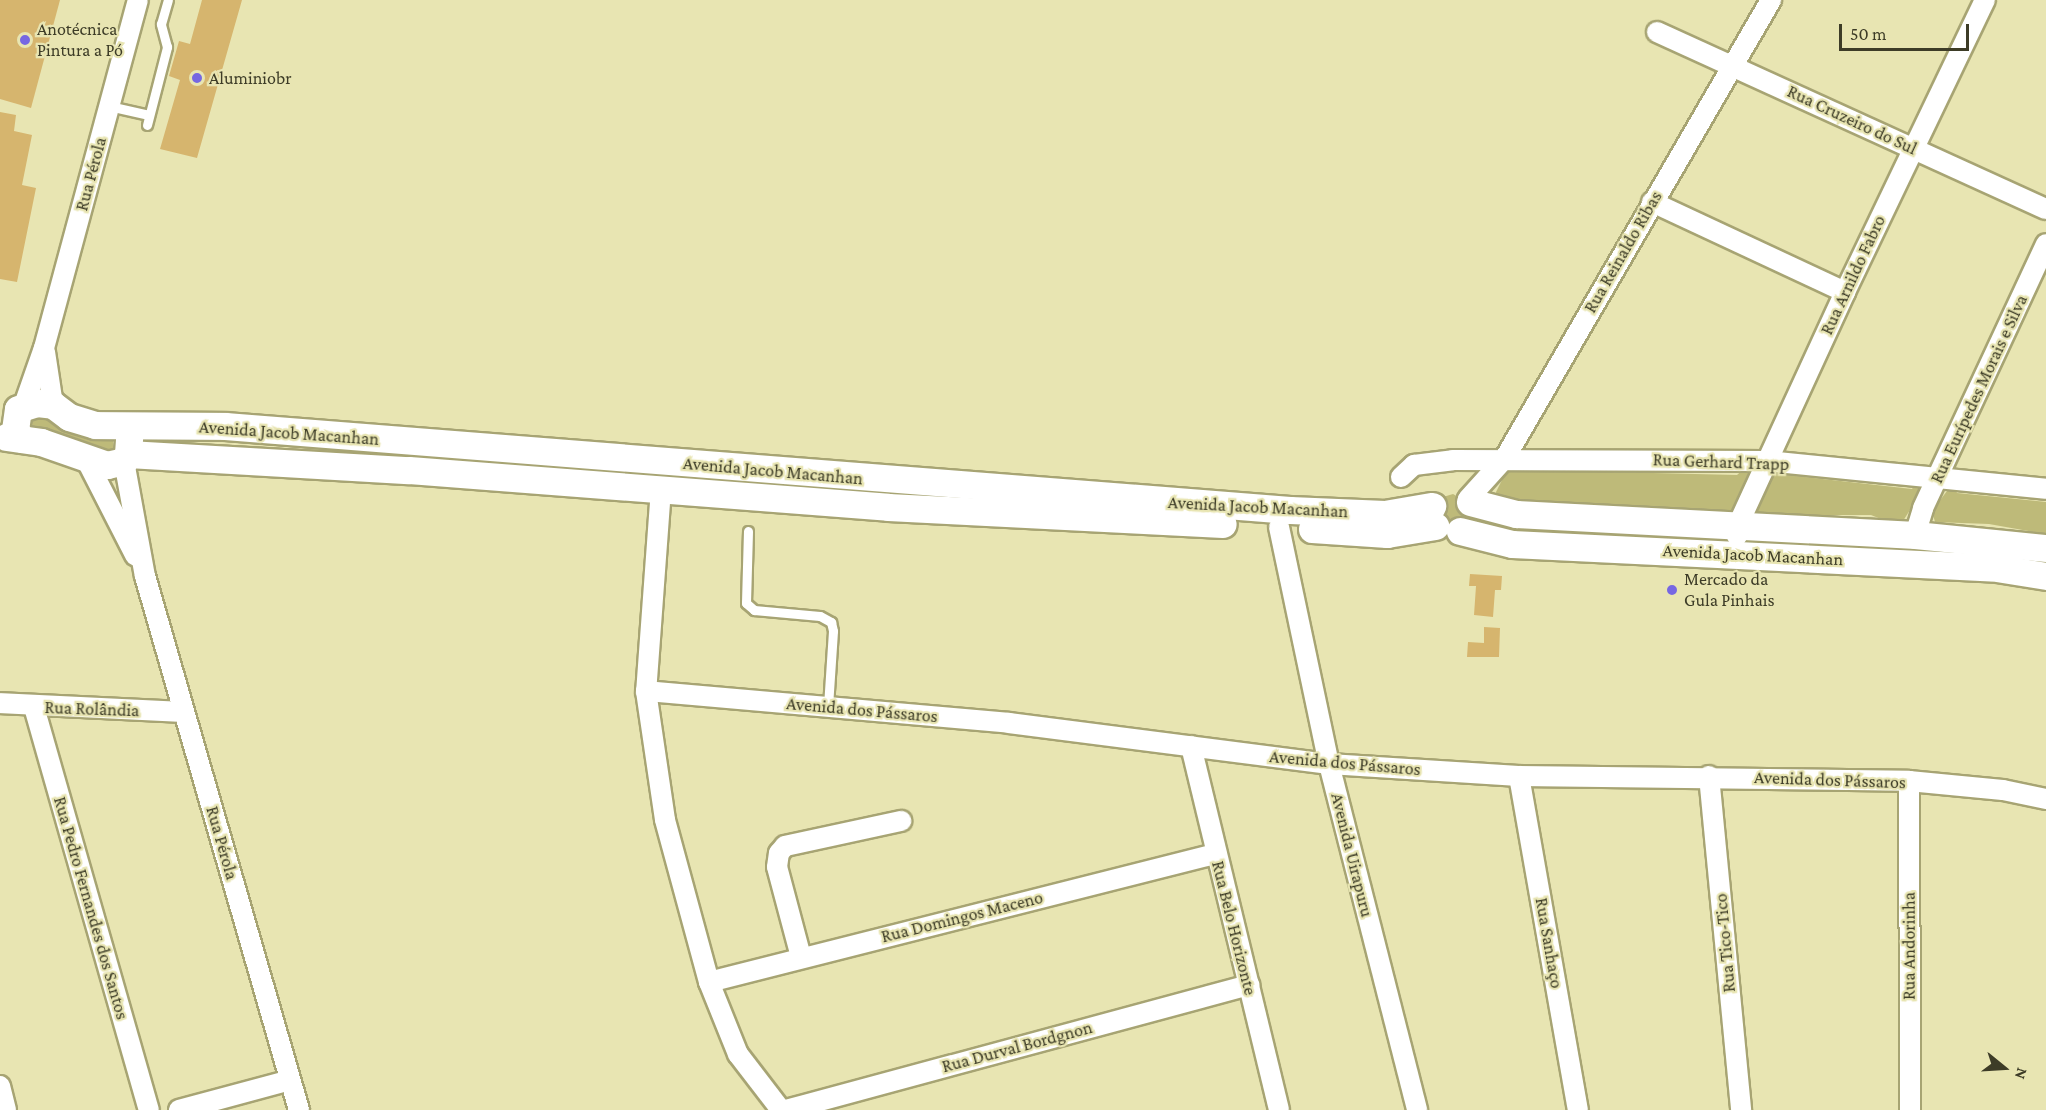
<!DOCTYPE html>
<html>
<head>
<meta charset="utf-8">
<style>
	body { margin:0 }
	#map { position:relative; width:2046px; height:1110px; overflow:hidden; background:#e8e5b2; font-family:"Crimson Pro",serif }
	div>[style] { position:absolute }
	.green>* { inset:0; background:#beba79 }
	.building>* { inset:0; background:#d6b56e }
	.roads { filter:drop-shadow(2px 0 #a7a473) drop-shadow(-2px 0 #a7a473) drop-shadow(0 2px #a7a473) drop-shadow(0 -2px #a7a473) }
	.service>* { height:9px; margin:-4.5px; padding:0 4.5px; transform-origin:4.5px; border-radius:4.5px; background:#fff }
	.minor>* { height:20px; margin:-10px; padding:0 10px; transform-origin:10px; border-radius:10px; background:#fff }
	.secondary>* { height:27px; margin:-13.5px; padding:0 13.5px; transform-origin:13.5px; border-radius:13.5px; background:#fff }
	.dots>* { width:16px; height:16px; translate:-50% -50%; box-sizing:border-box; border:3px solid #e8e5b2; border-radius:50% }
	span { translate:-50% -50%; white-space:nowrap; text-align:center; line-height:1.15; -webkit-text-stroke:4.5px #e8e5b2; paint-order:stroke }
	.poi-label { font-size:18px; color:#3d3c27 }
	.left { translate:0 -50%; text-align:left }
	.street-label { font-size:18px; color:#3d3c27 }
	.north { position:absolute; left:1974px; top:1038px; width:60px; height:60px; -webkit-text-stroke:4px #e8e5b2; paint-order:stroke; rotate:108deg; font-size:16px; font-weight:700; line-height:24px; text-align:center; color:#3d3c27 }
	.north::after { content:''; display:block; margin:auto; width:21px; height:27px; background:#3d3c27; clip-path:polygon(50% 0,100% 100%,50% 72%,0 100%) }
	.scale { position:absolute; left:1839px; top:24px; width:130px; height:27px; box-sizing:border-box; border:3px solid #3d3c27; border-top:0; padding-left:8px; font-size:18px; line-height:21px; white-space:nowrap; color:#3d3c27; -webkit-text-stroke:4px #e8e5b2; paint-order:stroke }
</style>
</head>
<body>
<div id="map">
	<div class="green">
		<div style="clip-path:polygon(33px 412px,113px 437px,113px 456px,71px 438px,30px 428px,28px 421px)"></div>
		<div style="clip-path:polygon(1521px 462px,1527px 470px,1737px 475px,1748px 465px,1751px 474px,1731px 512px,1498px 500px,1496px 492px,1508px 468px)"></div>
		<div style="clip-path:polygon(1783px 466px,1787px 475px,1912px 489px,1918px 479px,1922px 491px,1903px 521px,1886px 521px,1871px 515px,1831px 515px,1816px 519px,1757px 513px,1772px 472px)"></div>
		<div style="clip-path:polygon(1953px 483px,1957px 493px,2046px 502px,2046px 534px,1989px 524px,1935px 522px,1932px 511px)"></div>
		<div style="clip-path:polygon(1453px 494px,1462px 499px,1468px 518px,1447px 530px,1436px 504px,1443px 497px)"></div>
	</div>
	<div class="building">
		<div style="clip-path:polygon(0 0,60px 0,31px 108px,0 99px)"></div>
		<div style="clip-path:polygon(202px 0,242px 0,197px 158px,160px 149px,180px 80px,169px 76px,179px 41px,190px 44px)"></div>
		<div style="clip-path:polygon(0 112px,16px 115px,14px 131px,32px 135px,22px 185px,36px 188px,17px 282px,0 279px)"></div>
		<div style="clip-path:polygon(1470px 574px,1502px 576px,1501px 590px,1495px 590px,1493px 617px,1474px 615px,1476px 586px,1469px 586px)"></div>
		<div style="clip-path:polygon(1484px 627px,1500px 628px,1499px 657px,1467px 657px,1468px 642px,1484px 643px)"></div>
	</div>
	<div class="roads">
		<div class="service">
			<div style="left:109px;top:106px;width:41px;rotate:12.7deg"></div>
			<div style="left:147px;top:125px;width:81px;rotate:-75.6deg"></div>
			<div style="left:167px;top:47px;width:24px;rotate:-105deg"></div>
			<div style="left:161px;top:24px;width:25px;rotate:-74deg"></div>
			<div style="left:748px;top:531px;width:72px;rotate:91.6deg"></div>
			<div style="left:746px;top:603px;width:11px;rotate:41deg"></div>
			<div style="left:754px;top:610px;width:66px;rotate:5.2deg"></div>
			<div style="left:820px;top:616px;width:13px;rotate:29deg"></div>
			<div style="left:831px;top:622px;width:9px;rotate:77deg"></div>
			<div style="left:833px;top:631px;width:76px;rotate:93.8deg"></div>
		</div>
		<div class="minor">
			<div style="left:1657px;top:32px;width:427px;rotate:24.5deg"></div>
			<div style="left:1652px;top:202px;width:213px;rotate:25deg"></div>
			<div style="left:45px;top:352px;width:54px;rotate:81.4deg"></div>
			<div style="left:24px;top:405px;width:60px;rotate:-70.7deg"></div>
			<div style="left:44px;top:348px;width:360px;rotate:-74.9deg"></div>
			<div style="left:87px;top:461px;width:106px;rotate:62.9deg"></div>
			<div style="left:124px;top:461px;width:117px;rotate:79.7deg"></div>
			<div style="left:145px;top:576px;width:556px;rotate:73.91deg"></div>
			<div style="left:1401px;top:477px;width:18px;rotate:-43deg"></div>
			<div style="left:1414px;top:465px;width:39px;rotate:-7deg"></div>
			<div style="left:1453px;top:460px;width:314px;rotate:0.2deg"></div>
			<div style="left:1767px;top:461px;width:280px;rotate:5.7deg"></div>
			<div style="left:661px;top:489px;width:203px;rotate:94.2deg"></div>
			<div style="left:646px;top:691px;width:130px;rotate:81.6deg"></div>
			<div style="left:665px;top:820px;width:168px;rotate:74.8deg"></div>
			<div style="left:709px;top:982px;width:78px;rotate:68.1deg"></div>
			<div style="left:738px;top:1054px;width:71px;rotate:52.5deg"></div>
			<div style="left:1468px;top:499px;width:55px;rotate:-47.9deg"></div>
			<div style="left:1505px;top:458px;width:530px;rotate:-59.85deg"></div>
			<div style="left:1279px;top:527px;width:242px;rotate:78.1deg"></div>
			<div style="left:1329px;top:764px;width:357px;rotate:75.7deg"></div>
			<div style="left:1915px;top:535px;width:28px;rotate:-73deg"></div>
			<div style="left:1923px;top:508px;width:291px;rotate:-65deg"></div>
			<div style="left:1737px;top:536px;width:9px;rotate:-90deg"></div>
			<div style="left:1737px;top:527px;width:259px;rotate:-65.3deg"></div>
			<div style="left:1845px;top:292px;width:324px;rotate:-64.4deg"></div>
			<div style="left:646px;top:691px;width:364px;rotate:5deg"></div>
			<div style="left:1009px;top:723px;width:323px;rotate:7.3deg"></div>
			<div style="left:1329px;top:764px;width:190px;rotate:3.6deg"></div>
			<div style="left:1519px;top:776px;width:390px;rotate:0.7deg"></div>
			<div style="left:1909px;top:781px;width:94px;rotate:5.5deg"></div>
			<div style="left:2003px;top:790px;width:44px;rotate:11.8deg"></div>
			<div style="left:0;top:703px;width:184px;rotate:2.8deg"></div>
			<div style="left:34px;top:707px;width:419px;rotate:74.1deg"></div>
			<div style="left:1191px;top:746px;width:374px;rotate:76.4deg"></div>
			<div style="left:1519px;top:776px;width:339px;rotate:80deg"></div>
			<div style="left:1709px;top:776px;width:336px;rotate:84.5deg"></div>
			<div style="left:1909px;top:781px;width:329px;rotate:89.8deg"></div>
			<div style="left:801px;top:957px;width:93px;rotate:-104.9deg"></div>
			<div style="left:777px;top:867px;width:14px;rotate:-82deg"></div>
			<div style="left:779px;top:853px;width:9px;rotate:-49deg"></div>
			<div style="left:785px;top:846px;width:119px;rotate:-12.2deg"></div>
			<div style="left:709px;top:982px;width:522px;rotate:-14.2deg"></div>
			<div style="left:0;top:1086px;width:25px;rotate:76deg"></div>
			<div style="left:179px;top:1110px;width:115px;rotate:-15.1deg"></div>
			<div style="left:786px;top:1110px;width:480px;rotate:-15.1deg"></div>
		</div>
		<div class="secondary">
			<div style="left:6px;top:437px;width:35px;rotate:8deg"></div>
			<div style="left:41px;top:442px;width:70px;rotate:19.2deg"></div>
			<div style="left:107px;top:465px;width:17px;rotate:-13deg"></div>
			<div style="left:124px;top:461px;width:8px;rotate:-60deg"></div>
			<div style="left:128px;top:454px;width:16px;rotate:-86deg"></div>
			<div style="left:22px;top:439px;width:11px;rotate:-128deg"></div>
			<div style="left:15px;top:430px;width:21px;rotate:-82deg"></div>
			<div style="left:18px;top:409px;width:20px;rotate:-18deg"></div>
			<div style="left:37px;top:403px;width:16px;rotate:7deg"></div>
			<div style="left:53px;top:405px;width:20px;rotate:37deg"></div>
			<div style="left:69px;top:417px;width:27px;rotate:17deg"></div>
			<div style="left:95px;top:425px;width:130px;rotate:0.4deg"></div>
			<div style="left:225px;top:426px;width:1068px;rotate:4.51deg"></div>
			<div style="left:1290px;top:510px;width:95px;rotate:2.4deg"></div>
			<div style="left:1385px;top:514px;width:48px;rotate:-9.7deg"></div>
			<div style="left:128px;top:454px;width:281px;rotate:3.3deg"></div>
			<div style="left:409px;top:470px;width:480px;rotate:4.4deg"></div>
			<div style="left:888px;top:507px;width:335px;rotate:2.9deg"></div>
			<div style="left:1470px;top:502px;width:48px;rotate:14.6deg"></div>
			<div style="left:1516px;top:514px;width:400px;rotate:3deg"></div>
			<div style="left:1915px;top:535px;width:132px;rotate:5.7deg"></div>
			<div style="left:1312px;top:529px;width:75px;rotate:3.8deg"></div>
			<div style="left:1387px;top:534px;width:49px;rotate:-9.5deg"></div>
			<div style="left:1460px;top:531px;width:54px;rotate:14deg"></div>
			<div style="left:1512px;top:544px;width:479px;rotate:2.8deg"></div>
			<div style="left:1990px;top:567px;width:57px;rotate:9.1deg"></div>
		</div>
	</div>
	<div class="dots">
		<div style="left:25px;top:40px;background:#7667e2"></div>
		<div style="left:197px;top:78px;background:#7667e2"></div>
		<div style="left:1672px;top:590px;background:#7667e2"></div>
	</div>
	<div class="poi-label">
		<span class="left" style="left:37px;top:40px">Anotécnica<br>Pintura a Pó</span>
		<span class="left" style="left:209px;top:78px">Aluminiobr</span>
		<span class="left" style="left:1684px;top:590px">Mercado da<br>Gula Pinhais</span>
	</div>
	<div class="street-label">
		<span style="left:1852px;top:120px;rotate:25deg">Rua Cruzeiro do Sul</span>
		<span style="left:91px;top:174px;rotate:-75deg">Rua Pérola</span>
		<span style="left:1623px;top:252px;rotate:-60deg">Rua Reinaldo Ribas</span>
		<span style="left:1853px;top:275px;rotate:-65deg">Rua Arnildo Fabro</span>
		<span style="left:1979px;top:389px;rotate:-65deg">Rua Eurípedes Morais e Silva</span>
		<span style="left:289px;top:433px;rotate:4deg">Avenida Jacob Macanhan</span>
		<span style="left:1721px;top:462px;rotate:2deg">Rua Gerhard Trapp</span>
		<span style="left:773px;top:471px;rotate:5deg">Avenida Jacob Macanhan</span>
		<span style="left:1258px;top:507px;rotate:3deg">Avenida Jacob Macanhan</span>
		<span style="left:1753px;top:555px;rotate:3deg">Avenida Jacob Macanhan</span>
		<span style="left:92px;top:709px;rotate:2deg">Rua Rolândia</span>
		<span style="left:862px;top:710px;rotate:5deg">Avenida dos Pássaros</span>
		<span style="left:1345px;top:763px;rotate:5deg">Avenida dos Pássaros</span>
		<span style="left:1830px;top:780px;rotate:2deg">Avenida dos Pássaros</span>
		<span style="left:222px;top:843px;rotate:74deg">Rua Pérola</span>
		<span style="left:1352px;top:855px;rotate:76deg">Avenida Uirapuru</span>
		<span style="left:91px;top:908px;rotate:74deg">Rua Pedro Fernandes dos Santos</span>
		<span style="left:962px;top:917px;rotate:-14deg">Rua Domingos Maceno</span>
		<span style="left:1234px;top:928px;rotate:76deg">Rua Belo Horizonte</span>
		<span style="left:1549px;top:943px;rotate:80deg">Rua Sanhaço</span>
		<span style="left:1725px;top:943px;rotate:-95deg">Rua Tico-Tico</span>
		<span style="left:1909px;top:946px;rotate:-90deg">Rua Andorinha</span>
		<span style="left:1017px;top:1047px;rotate:-15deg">Rua Durval Bordgnon</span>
	</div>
	<div class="north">N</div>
	<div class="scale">50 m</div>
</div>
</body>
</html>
